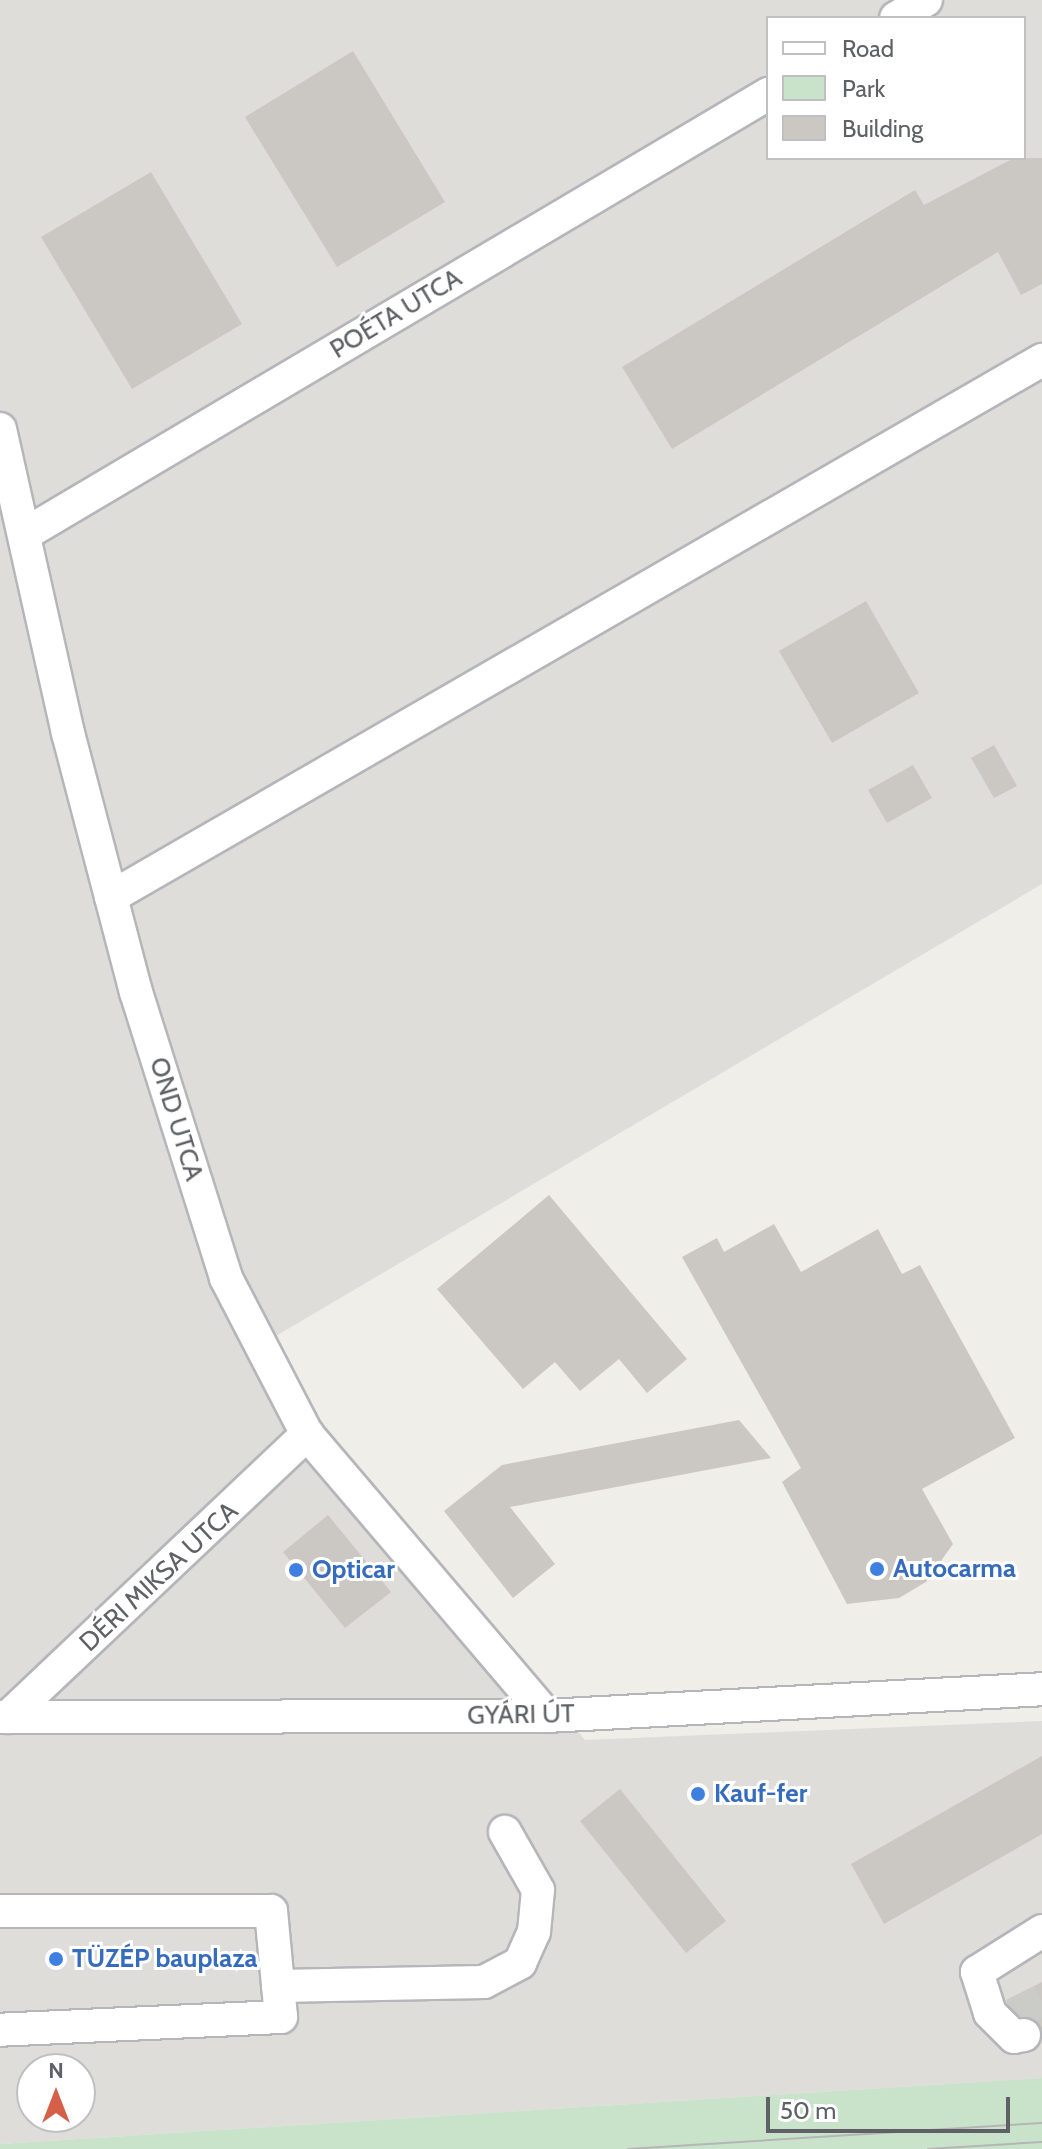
<!DOCTYPE html>
<html>
<head>
<meta charset="utf-8">
<style>
	body { margin:0 }
	#map { position:relative; width:1042px; height:2149px; overflow:hidden; background:#efeee8; font-family:Cabin,sans-serif }
	div>[style] { position:absolute }
	.industrial>* { inset:0; background:#deddda }
	.green>* { inset:0; background:#c8e3ca }
	.building>* { inset:0; background:#cbc8c4 }
	.minor-tunnel>* { height:32px; margin-top:-16px; transform-origin:0; background:repeating-linear-gradient(90deg,#cbcbc8 0 32px,transparent 0 48px) }
	.roads { filter:drop-shadow(2px 0 #b4b6ba) drop-shadow(-2px 0 #b4b6ba) drop-shadow(0 2px #b4b6ba) drop-shadow(0 -2px #b4b6ba) }
	.minor>* { height:32px; margin:-16px; padding:0 16px; transform-origin:16px; border-radius:16px; background:#fff }
	.tram>* { height:2px; margin:-1px; padding:0 1px; transform-origin:1px; border-radius:1px; background:#b5b5b6 }
	.dots>* { width:22px; height:22px; translate:-50% -50%; box-sizing:border-box; border:4px solid #fff; border-radius:50% }
	span { translate:-50% -50%; white-space:nowrap; text-align:center; line-height:1.15; -webkit-text-stroke:6px #fff; paint-order:stroke }
	.street-label { font-size:26px; color:#5f6166 }
	.shop-label { font-size:26px; color:#366cbe; font-weight:700 }
	.left { translate:0 -50%; text-align:left }
	.legend { position:absolute; left:766px; top:16px; width:260px; height:144px; box-sizing:border-box; background:#fff; border:2px solid #bfc0c2; margin:0; padding:10px 14px; list-style:none; font-size:24px; color:#5f6166 }
	.legend li { display:flex; align-items:center; gap:16px; height:40px }
	.legend b { width:40px; border:2px solid #bfc0c2 }
	.north { position:absolute; left:16px; top:2053px; width:80px; height:80px; box-sizing:border-box; background:#fff; border:2px solid #bfc0c2; border-radius:50%; rotate:0deg; font-size:22px; font-weight:700; line-height:32px; text-align:center; color:#5f6166 }
	.north::after { content:''; display:block; margin:auto; width:28px; height:36px; background:#d46049; clip-path:polygon(50% 0,100% 100%,50% 72%,0 100%) }
	.scale { position:absolute; left:766px; top:2097px; width:244px; height:36px; box-sizing:border-box; border:4px solid #5f6166; border-top:0; padding-left:10px; font-size:24px; line-height:28px; white-space:nowrap; color:#5f6166; -webkit-text-stroke:6px #fff; paint-order:stroke }
</style>
</head>
<body>
<div id="map">
	<div class="industrial">
		<div style="clip-path:polygon(evenodd,0 0,1042px 0,1042px 884px,276px 1336px,315px 1414px,585px 1740px,1042px 1721px,1042px 2078px,0 2144px,0 0,768px 18px,1024px 18px,1024px 158px,768px 158px,768px 18px,0 0,32px 2069px,80px 2069px,80px 2117px,32px 2117px,32px 2069px)"></div>
	</div>
	<div class="green">
		<div style="clip-path:polygon(1042px 2078px,1042px 2149px,0 2149px,0 2144px)"></div>
	</div>
	<div class="building">
		<div style="clip-path:polygon(353px 51px,445px 202px,337px 267px,245px 117px)"></div>
		<div style="clip-path:polygon(1014px 158px,1042px 158px,1042px 284px,1021px 295px,998px 252px,672px 449px,622px 367px,915px 190px,924px 205px)"></div>
		<div style="clip-path:polygon(151px 172px,242px 324px,132px 389px,41px 237px)"></div>
		<div style="clip-path:polygon(866px 601px,919px 693px,832px 743px,779px 651px)"></div>
		<div style="clip-path:polygon(994px 745px,1017px 786px,994px 798px,971px 758px)"></div>
		<div style="clip-path:polygon(913px 765px,932px 798px,887px 823px,868px 790px)"></div>
		<div style="clip-path:polygon(549px 1195px,687px 1359px,647px 1393px,619px 1359px,580px 1391px,555px 1362px,523px 1389px,437px 1289px)"></div>
		<div style="clip-path:polygon(774px 1224px,801px 1272px,878px 1229px,902px 1274px,920px 1265px,1015px 1438px,922px 1489px,953px 1544px,926px 1582px,899px 1598px,847px 1604px,782px 1482px,801px 1468px,682px 1257px,717px 1238px,724px 1252px)"></div>
		<div style="clip-path:polygon(739px 1420px,771px 1458px,510px 1507px,555px 1564px,513px 1598px,444px 1511px,502px 1465px)"></div>
		<div style="clip-path:polygon(328px 1515px,391px 1592px,345px 1628px,283px 1552px)"></div>
		<div style="clip-path:polygon(1042px 1756px,1042px 1834px,884px 1924px,851px 1864px)"></div>
		<div style="clip-path:polygon(620px 1789px,726px 1921px,686px 1953px,580px 1821px)"></div>
		<div style="clip-path:polygon(1042px 1982px,1042px 2030px,1006px 2000px)"></div>
	</div>
	<div class="minor-tunnel">
		<div style="left:1013px;top:2015px;width:33px;rotate:-27deg"></div>
	</div>
	<div class="roads">
		<div class="minor">
			<div style="left:896px;top:18px;width:35px;rotate:-31deg"></div>
			<div style="left:0;top:429px;width:312px;rotate:77.4deg"></div>
			<div style="left:68px;top:733px;width:268px;rotate:75.3deg"></div>
			<div style="left:136px;top:992px;width:300px;rotate:72.5deg"></div>
			<div style="left:226px;top:1278px;width:176px;rotate:62.6deg"></div>
			<div style="left:307px;top:1434px;width:370px;rotate:49.6deg"></div>
			<div style="left:25px;top:534px;width:864px;rotate:-30.63deg"></div>
			<div style="left:111px;top:897px;width:1075px;rotate:-29.98deg"></div>
			<div style="left:0;top:1717px;width:547px;rotate:-0.1deg"></div>
			<div style="left:547px;top:1716px;width:496px;rotate:-3.1deg"></div>
			<div style="left:8px;top:1717px;width:412px;rotate:-43.4deg"></div>
			<div style="left:0;top:1911px;width:271px"></div>
			<div style="left:271px;top:1911px;width:106px;rotate:84.6deg"></div>
			<div style="left:281px;top:2017px;width:281px;rotate:177.4deg"></div>
			<div style="left:278px;top:1986px;width:206px;rotate:-1.1deg"></div>
			<div style="left:484px;top:1982px;width:41px;rotate:-27.8deg"></div>
			<div style="left:520px;top:1963px;width:34px;rotate:-66deg"></div>
			<div style="left:534px;top:1932px;width:42px;rotate:-84.6deg"></div>
			<div style="left:538px;top:1890px;width:67px;rotate:-119.6deg"></div>
			<div style="left:1024px;top:2035px;width:10px;rotate:169deg"></div>
			<div style="left:1014px;top:2037px;width:34px;rotate:-135deg"></div>
			<div style="left:990px;top:2013px;width:43px;rotate:-107.6deg"></div>
			<div style="left:977px;top:1972px;width:77px;rotate:-32.2deg"></div>
		</div>
	</div>
	<div class="tram">
		<div style="left:628px;top:2149px;width:415px;rotate:-3.6deg"></div>
		<div style="left:928px;top:2149px;width:114px;rotate:-3.5deg"></div>
	</div>
	<div class="dots">
		<div style="left:877px;top:1569px;background:#3f7fe0"></div>
		<div style="left:296px;top:1570px;background:#3f7fe0"></div>
		<div style="left:698px;top:1794px;background:#3f7fe0"></div>
		<div style="left:56px;top:1959px;background:#3f7fe0"></div>
	</div>
	<div class="street-label">
		<span style="left:396px;top:314px;rotate:-31deg">POÉTA UTCA</span>
		<span style="left:176px;top:1119px;rotate:73deg">OND UTCA</span>
		<span style="left:159px;top:1577px;rotate:-43deg">DÉRI MIKSA UTCA</span>
		<span style="left:521px;top:1715px;rotate:-1deg">GYÁRI ÚT</span>
	</div>
	<div class="shop-label">
		<span class="left" style="left:893px;top:1569px">Autocarma</span>
		<span class="left" style="left:312px;top:1570px">Opticar</span>
		<span class="left" style="left:714px;top:1794px">Kauf-fer</span>
		<span class="left" style="left:72px;top:1959px">TÜZÉP bauplaza</span>
	</div>
	<ul class="legend">
	<li><b style="height:10px;background:#fff"></b>Road</li>
	<li><b style="height:22px;background:#c8e3ca"></b>Park</li>
	<li><b style="height:22px;background:#cbc8c4"></b>Building</li>
	</ul>
	<div class="north">N</div>
	<div class="scale">50 m</div>
</div>
</body>
</html>
